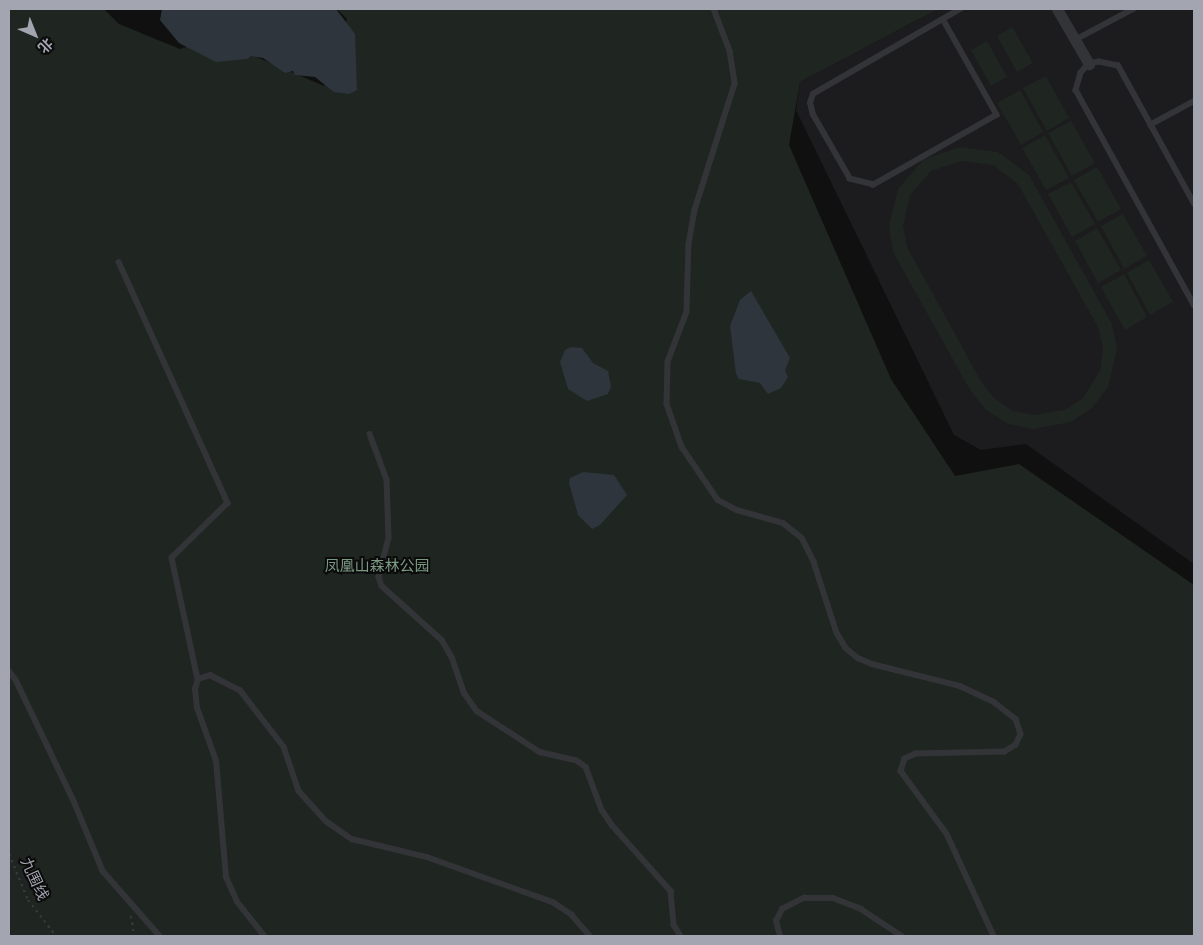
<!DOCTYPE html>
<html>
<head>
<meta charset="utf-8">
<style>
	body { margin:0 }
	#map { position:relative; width:1203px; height:945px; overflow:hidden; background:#101011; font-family:"DejaVu Sans","Noto Sans SC",sans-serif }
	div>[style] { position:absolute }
	.built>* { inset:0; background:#1c1c1e }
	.green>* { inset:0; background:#1f2520 }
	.water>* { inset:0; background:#2f353c }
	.path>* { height:2px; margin-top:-1px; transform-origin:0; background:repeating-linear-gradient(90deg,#3a3a3e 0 2.5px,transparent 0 6.5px) }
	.lane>* { height:5.5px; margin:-2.75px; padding:0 2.75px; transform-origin:2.75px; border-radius:2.75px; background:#333438 }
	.street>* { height:11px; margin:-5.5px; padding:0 5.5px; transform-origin:5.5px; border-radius:5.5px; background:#333438 }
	span { translate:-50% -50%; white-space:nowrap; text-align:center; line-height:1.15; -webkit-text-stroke:4px #0b0b0c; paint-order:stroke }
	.park-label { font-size:15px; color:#7c9982 }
	.street-label { font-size:15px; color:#a3a5b0 }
	.frame { position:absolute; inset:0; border:10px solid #a3a5b0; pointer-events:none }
	.north { position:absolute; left:10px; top:10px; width:50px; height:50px; -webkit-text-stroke:4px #0b0b0c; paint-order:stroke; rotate:136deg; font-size:14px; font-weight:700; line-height:20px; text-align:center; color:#a3a5b0 }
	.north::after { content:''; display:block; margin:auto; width:18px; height:22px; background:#a3a5b0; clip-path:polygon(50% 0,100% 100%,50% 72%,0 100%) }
</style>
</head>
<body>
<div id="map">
	<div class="built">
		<div style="clip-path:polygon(938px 9px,1194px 9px,1194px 564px,1026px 444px,981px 450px,954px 435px,796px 110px,800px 82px)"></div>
	</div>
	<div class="green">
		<div style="clip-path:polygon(9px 9px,104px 9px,119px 24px,180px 49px,212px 38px,324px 86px,343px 57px,338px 42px,347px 19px,337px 9px,938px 9px,800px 82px,789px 145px,891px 379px,955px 476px,1019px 464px,1194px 585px,1194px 936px,9px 936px)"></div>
		<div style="clip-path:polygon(1012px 27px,1033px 63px,1017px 72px,997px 36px)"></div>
		<div style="clip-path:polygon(987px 41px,1007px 77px,991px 86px,971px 50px)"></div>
		<div style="clip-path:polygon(1046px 76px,1069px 118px,1047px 131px,1023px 88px)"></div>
		<div style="clip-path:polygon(1020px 90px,1043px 132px,1021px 145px,997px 103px)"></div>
		<div style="clip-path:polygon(1071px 121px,1095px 163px,1072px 176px,1048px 133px)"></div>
		<div style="clip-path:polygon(1045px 135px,1069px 178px,1046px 190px,1022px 148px)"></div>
		<div style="clip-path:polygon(evenodd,960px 147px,998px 152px,1029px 175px,1112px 324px,1117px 349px,1108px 387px,1092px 408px,1071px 422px,1033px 429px,1008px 424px,986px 410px,970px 390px,893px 252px,889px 226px,898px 189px,923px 160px,960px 147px,961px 161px,993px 165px,1018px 184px,1099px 329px,1103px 350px,1100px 371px,1083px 398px,1065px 410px,1034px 415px,1013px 411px,995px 399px,982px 383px,907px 247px,903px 226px,910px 195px,931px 171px,961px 161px)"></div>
		<div style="clip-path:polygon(1097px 167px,1121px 209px,1098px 222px,1074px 180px)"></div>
		<div style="clip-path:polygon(1071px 182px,1095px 224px,1072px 237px,1048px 194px)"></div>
		<div style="clip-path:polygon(1123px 214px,1147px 256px,1124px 269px,1101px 226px)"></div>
		<div style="clip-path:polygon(1097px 228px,1121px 270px,1098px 283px,1075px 241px)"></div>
		<div style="clip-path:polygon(1149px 260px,1173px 302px,1150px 315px,1127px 273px)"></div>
		<div style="clip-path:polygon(1124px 274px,1147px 317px,1125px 330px,1101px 287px)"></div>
	</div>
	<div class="water">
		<div style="clip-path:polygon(162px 9px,336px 9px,355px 34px,357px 90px,349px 94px,334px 92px,315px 77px,295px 75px,293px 71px,285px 73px,263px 58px,251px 56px,247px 59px,216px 62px,179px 43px,160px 20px)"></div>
		<div style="clip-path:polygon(751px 291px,790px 358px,785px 370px,788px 377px,781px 388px,768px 394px,760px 383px,739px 379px,736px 374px,730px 326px,740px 300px)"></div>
		<div style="clip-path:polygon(571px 347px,582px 348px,593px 363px,608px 371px,611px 386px,608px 394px,587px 401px,568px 389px,560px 362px,565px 350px)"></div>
		<div style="clip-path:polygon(583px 472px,614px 475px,627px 495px,600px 525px,592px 529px,578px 515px,569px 483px,570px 478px)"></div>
	</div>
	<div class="path">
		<div style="left:9px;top:854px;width:50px;rotate:67.6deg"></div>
		<div style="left:28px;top:900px;width:46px;rotate:52.1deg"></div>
		<div style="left:131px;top:916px;width:20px;rotate:81deg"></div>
	</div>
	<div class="lane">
		<div style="left:714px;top:9px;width:45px;rotate:69.1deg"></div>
		<div style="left:730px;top:51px;width:33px;rotate:81deg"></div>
		<div style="left:735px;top:84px;width:132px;rotate:107.6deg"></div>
		<div style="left:695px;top:210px;width:34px;rotate:100deg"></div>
		<div style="left:689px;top:243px;width:69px;rotate:91.7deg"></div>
		<div style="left:687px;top:312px;width:53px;rotate:110.8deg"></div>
		<div style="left:668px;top:362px;width:42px;rotate:91.4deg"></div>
		<div style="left:667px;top:404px;width:46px;rotate:70.8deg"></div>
		<div style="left:682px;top:447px;width:64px;rotate:55.8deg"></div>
		<div style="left:718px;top:500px;width:21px;rotate:28deg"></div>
		<div style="left:737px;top:510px;width:48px;rotate:15.8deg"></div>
		<div style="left:783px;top:523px;width:24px;rotate:38deg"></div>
		<div style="left:802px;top:538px;width:27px;rotate:63deg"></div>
		<div style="left:814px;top:562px;width:75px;rotate:72.1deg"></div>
		<div style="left:837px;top:633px;width:17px;rotate:59deg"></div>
		<div style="left:846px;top:648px;width:16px;rotate:40deg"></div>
		<div style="left:858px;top:658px;width:15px;rotate:23deg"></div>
		<div style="left:872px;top:664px;width:91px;rotate:14deg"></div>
		<div style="left:960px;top:686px;width:38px;rotate:25deg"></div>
		<div style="left:994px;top:702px;width:28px;rotate:38deg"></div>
		<div style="left:1016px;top:719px;width:16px;rotate:72deg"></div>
		<div style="left:1021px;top:734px;width:12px;rotate:114deg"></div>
		<div style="left:1016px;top:745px;width:13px;rotate:148deg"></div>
		<div style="left:1005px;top:752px;width:89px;rotate:178.7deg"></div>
		<div style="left:916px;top:754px;width:12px;rotate:156deg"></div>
		<div style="left:905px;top:759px;width:13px;rotate:108deg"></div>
		<div style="left:901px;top:771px;width:78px;rotate:53.9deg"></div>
		<div style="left:947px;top:834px;width:112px;rotate:65.3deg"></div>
		<div style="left:943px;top:19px;width:110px;rotate:60.6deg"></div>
		<div style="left:997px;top:115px;width:142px;rotate:150.4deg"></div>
		<div style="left:874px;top:185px;width:25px;rotate:-166deg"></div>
		<div style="left:850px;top:179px;width:74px;rotate:-120deg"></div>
		<div style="left:813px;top:115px;width:12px;rotate:-104deg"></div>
		<div style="left:810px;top:103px;width:9px;rotate:-72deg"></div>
		<div style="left:813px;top:94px;width:170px;rotate:-30deg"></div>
		<div style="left:1075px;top:40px;width:66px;rotate:-28.1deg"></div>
		<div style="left:1150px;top:125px;width:50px;rotate:-28.6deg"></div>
		<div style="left:1194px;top:204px;width:158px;rotate:-118.8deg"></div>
		<div style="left:1118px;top:66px;width:19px;rotate:-168deg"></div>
		<div style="left:1099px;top:62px;width:10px;rotate:169deg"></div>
		<div style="left:1089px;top:64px;width:12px;rotate:132deg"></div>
		<div style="left:1081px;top:73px;width:18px;rotate:106deg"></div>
		<div style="left:1076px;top:90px;width:245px;rotate:61.2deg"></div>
		<div style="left:119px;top:262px;width:265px;rotate:65.7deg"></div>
		<div style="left:228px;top:503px;width:78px;rotate:135.5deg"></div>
		<div style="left:172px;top:558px;width:124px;rotate:77.9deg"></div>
		<div style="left:370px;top:434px;width:49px;rotate:69.7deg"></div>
		<div style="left:387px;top:480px;width:58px;rotate:88deg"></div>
		<div style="left:389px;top:538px;width:40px;rotate:104.4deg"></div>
		<div style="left:379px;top:577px;width:9px;rotate:72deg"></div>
		<div style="left:382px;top:586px;width:81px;rotate:42deg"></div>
		<div style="left:442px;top:640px;width:20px;rotate:60deg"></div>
		<div style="left:452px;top:657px;width:39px;rotate:71deg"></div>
		<div style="left:465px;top:694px;width:21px;rotate:55deg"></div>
		<div style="left:477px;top:711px;width:75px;rotate:33.1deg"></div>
		<div style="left:540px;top:752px;width:37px;rotate:13deg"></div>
		<div style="left:576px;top:760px;width:12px;rotate:35deg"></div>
		<div style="left:586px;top:767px;width:46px;rotate:69.6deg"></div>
		<div style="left:602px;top:810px;width:18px;rotate:56deg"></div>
		<div style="left:612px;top:825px;width:89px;rotate:48.2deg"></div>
		<div style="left:671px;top:891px;width:34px;rotate:85deg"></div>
		<div style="left:674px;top:925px;width:13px;rotate:58deg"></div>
		<div style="left:9px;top:671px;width:11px;rotate:52deg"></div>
		<div style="left:16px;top:680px;width:134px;rotate:64.4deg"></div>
		<div style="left:74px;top:801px;width:76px;rotate:67.5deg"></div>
		<div style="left:103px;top:871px;width:86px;rotate:48.8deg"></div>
		<div style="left:264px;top:936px;width:43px;rotate:-128.5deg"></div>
		<div style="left:237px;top:902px;width:27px;rotate:-114deg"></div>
		<div style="left:226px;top:877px;width:116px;rotate:-94.9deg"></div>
		<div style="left:216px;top:761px;width:56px;rotate:-109.7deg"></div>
		<div style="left:197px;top:708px;width:19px;rotate:-96deg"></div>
		<div style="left:195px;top:689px;width:10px;rotate:-73deg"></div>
		<div style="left:198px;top:679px;width:13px;rotate:-18deg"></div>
		<div style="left:210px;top:675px;width:34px;rotate:27deg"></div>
		<div style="left:240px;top:690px;width:72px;rotate:52.3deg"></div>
		<div style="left:284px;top:747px;width:46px;rotate:71.2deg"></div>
		<div style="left:299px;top:791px;width:40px;rotate:48deg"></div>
		<div style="left:326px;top:821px;width:32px;rotate:35deg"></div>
		<div style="left:352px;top:839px;width:77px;rotate:13.5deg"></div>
		<div style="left:427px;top:857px;width:134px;rotate:19.7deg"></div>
		<div style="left:553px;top:902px;width:23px;rotate:34deg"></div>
		<div style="left:572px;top:915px;width:28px;rotate:49deg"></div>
		<div style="left:780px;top:936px;width:16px;rotate:-105deg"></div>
		<div style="left:776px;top:921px;width:13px;rotate:-63deg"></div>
		<div style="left:782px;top:909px;width:25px;rotate:-27deg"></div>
		<div style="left:804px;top:898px;width:29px"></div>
		<div style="left:833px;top:898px;width:30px;rotate:21deg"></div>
		<div style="left:861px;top:909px;width:49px;rotate:33.4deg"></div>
	</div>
	<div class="street">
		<div style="left:1057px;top:9px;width:64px;rotate:59.8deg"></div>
	</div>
	<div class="park-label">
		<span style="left:377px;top:567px">凤凰山森林公园</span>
	</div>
	<div class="street-label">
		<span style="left:34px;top:879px;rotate:65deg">九围线</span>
	</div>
	<div class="frame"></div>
	<div class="north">北</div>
</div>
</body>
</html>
